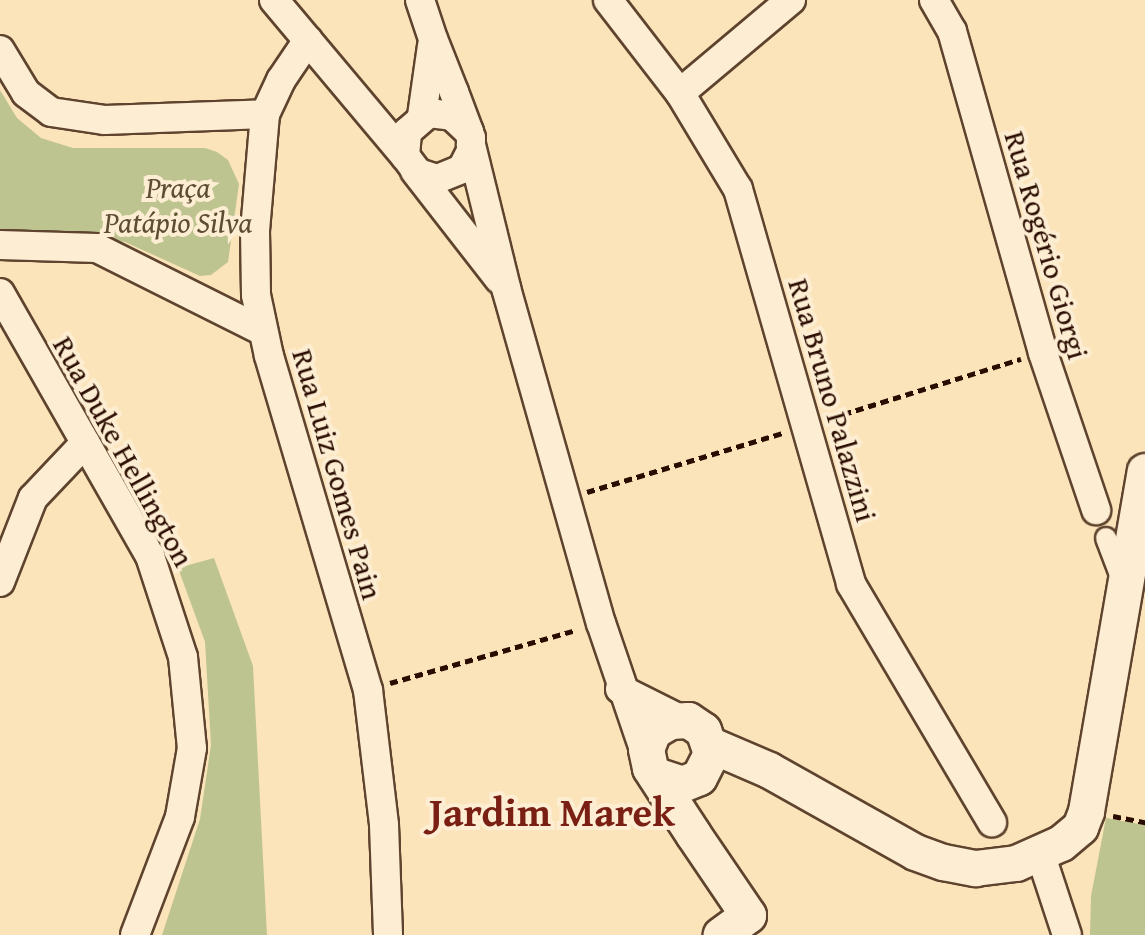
<!DOCTYPE html>
<html>
<head>
<meta charset="utf-8">
<style>
	body { margin:0 }
	#map { position:relative; width:1145px; height:935px; overflow:hidden; background:#fce4ba; font-family:"Gentium Book Plus",serif }
	div>[style] { position:absolute }
	.green>* { inset:0; background:#bec490 }
	.path>* { height:5px; margin-top:-2.5px; transform-origin:0; background:repeating-linear-gradient(90deg,#2a0d00 0 8px,transparent 0 13px) }
	.roads { filter:drop-shadow(2px 0 #5e432e) drop-shadow(-2px 0 #5e432e) drop-shadow(0 2px #5e432e) drop-shadow(0 -2px #5e432e) }
	.pedestrian>* { height:20px; margin:-10px; padding:0 10px; transform-origin:10px; border-radius:10px; background:#fdedd2 }
	.minor>* { height:28px; margin:-14px; padding:0 14px; transform-origin:14px; border-radius:14px; background:#fdedd2 }
	.tertiary>* { height:35px; margin:-17.5px; padding:0 17.5px; transform-origin:17.5px; border-radius:17.5px; background:#fdedd2 }
	span { translate:-50% -50%; white-space:nowrap; text-align:center; line-height:1.15; -webkit-text-stroke:8px #fdedd2; paint-order:stroke }
	.park-label { font-size:30px; color:#5e4d32; font-style:italic }
	.street-label { font-size:30px; color:#2a0d00 }
	.district-label { font-size:40px; color:#7a1f14; font-weight:700 }
</style>
</head>
<body>
<div id="map">
	<div class="green">
		<div style="clip-path:polygon(0 90px,17px 118px,41px 138px,73px 148px,205px 148px,217px 152px,228px 160px,239px 184px,228px 262px,211px 275px,200px 276px,125px 242px,93px 235px,0 233px)"></div>
		<div style="clip-path:polygon(214px 558px,253px 666px,267px 935px,162px 935px,200px 819px,211px 745px,205px 642px,178px 568px)"></div>
		<div style="clip-path:polygon(1106px 818px,1145px 825px,1145px 935px,1090px 935px,1091px 896px)"></div>
	</div>
	<div class="path">
		<div style="left:831px;top:418px;width:199px;rotate:-17.3deg"></div>
		<div style="left:587px;top:492px;width:204px;rotate:-16.8deg"></div>
		<div style="left:390px;top:683px;width:193px;rotate:-15.9deg"></div>
		<div style="left:1113px;top:816px;width:33px;rotate:11deg"></div>
	</div>
	<div class="roads">
		<div class="pedestrian">
			<div style="left:1106px;top:538px;width:45px;rotate:69.1deg"></div>
		</div>
		<div class="minor">
			<div style="left:274px;top:0;width:204px;rotate:50deg"></div>
			<div style="left:420px;top:0;width:41px;rotate:71.6deg"></div>
			<div style="left:433px;top:39px;width:57px;rotate:68.4deg"></div>
			<div style="left:454px;top:92px;width:43px;rotate:69.4deg"></div>
			<div style="left:469px;top:132px;width:6px;rotate:72deg"></div>
			<div style="left:471px;top:138px;width:13px;rotate:90deg"></div>
			<div style="left:471px;top:151px;width:20px;rotate:117deg"></div>
			<div style="left:462px;top:169px;width:27px;rotate:158deg"></div>
			<div style="left:437px;top:179px;width:20px;rotate:-162deg"></div>
			<div style="left:418px;top:173px;width:21px;rotate:-127deg"></div>
			<div style="left:405px;top:156px;width:24px;rotate:-85deg"></div>
			<div style="left:407px;top:132px;width:29px;rotate:-41deg"></div>
			<div style="left:429px;top:113px;width:23px;rotate:7deg"></div>
			<div style="left:452px;top:116px;width:23px;rotate:43deg"></div>
			<div style="left:608px;top:0;width:118px;rotate:52.3deg"></div>
			<div style="left:680px;top:93px;width:112px;rotate:58.9deg"></div>
			<div style="left:738px;top:189px;width:411px;rotate:74deg"></div>
			<div style="left:851px;top:584px;width:277px;rotate:59.4deg"></div>
			<div style="left:934px;top:0;width:36px;rotate:60deg"></div>
			<div style="left:952px;top:31px;width:335px;rotate:74.2deg"></div>
			<div style="left:1043px;top:353px;width:166px;rotate:71.3deg"></div>
			<div style="left:308px;top:40px;width:48px;rotate:124deg"></div>
			<div style="left:281px;top:80px;width:38px;rotate:115deg"></div>
			<div style="left:265px;top:114px;width:117px;rotate:94.9deg"></div>
			<div style="left:255px;top:231px;width:64px;rotate:89.1deg"></div>
			<div style="left:256px;top:295px;width:62px;rotate:78deg"></div>
			<div style="left:269px;top:356px;width:348px;rotate:73.5deg"></div>
			<div style="left:368px;top:690px;width:136px;rotate:83.2deg"></div>
			<div style="left:384px;top:825px;width:110px;rotate:87.9deg"></div>
			<div style="left:0;top:50px;width:50px;rotate:58.8deg"></div>
			<div style="left:26px;top:93px;width:31px;rotate:37deg"></div>
			<div style="left:51px;top:112px;width:55px;rotate:8.4deg"></div>
			<div style="left:105px;top:120px;width:160px;rotate:-2.1deg"></div>
			<div style="left:680px;top:93px;width:145px;rotate:-40deg"></div>
			<div style="left:422px;top:116px;width:71px;rotate:-81.9deg"></div>
			<div style="left:471px;top:145px;width:147px;rotate:76.2deg"></div>
			<div style="left:506px;top:288px;width:348px;rotate:74.2deg"></div>
			<div style="left:601px;top:623px;width:143px;rotate:71.2deg"></div>
			<div style="left:415px;top:171px;width:137px;rotate:52.1deg"></div>
			<div style="left:0;top:245px;width:97px;rotate:1.8deg"></div>
			<div style="left:97px;top:248px;width:186px;rotate:26.6deg"></div>
			<div style="left:0;top:293px;width:303px;rotate:60.3deg"></div>
			<div style="left:150px;top:556px;width:106px;rotate:71.9deg"></div>
			<div style="left:183px;top:657px;width:91px;rotate:84.4deg"></div>
			<div style="left:192px;top:748px;width:70px;rotate:99.9deg"></div>
			<div style="left:180px;top:817px;width:126px;rotate:110.9deg"></div>
			<div style="left:0;top:582px;width:90px;rotate:-68.6deg"></div>
			<div style="left:33px;top:498px;width:76px;rotate:-46.6deg"></div>
			<div style="left:620px;top:689px;width:67px;rotate:26.6deg"></div>
			<div style="left:1040px;top:853px;width:86px;rotate:71.8deg"></div>
		</div>
		<div class="tertiary">
			<div style="left:711px;top:745px;width:63px;rotate:23.3deg"></div>
			<div style="left:769px;top:770px;width:167px;rotate:29.3deg"></div>
			<div style="left:915px;top:852px;width:30px;rotate:20deg"></div>
			<div style="left:943px;top:862px;width:33px;rotate:11deg"></div>
			<div style="left:975px;top:868px;width:41px;rotate:-7deg"></div>
			<div style="left:1016px;top:863px;width:49px;rotate:-24deg"></div>
			<div style="left:1061px;top:843px;width:25px;rotate:-40deg"></div>
			<div style="left:1080px;top:827px;width:17px;rotate:-69deg"></div>
			<div style="left:1086px;top:811px;width:345px;rotate:-80.2deg"></div>
			<div style="left:655px;top:775px;width:28px;rotate:18deg"></div>
			<div style="left:682px;top:784px;width:18px;rotate:-22deg"></div>
			<div style="left:699px;top:777px;width:27px;rotate:-63deg"></div>
			<div style="left:711px;top:753px;width:24px;rotate:-109deg"></div>
			<div style="left:703px;top:730px;width:18px;rotate:-146deg"></div>
			<div style="left:688px;top:720px;width:18px;rotate:177deg"></div>
			<div style="left:670px;top:721px;width:20px;rotate:150deg"></div>
			<div style="left:653px;top:731px;width:19px;rotate:111deg"></div>
			<div style="left:646px;top:749px;width:19px;rotate:78deg"></div>
			<div style="left:650px;top:768px;width:79px;rotate:56.9deg"></div>
			<div style="left:693px;top:834px;width:98px;rotate:55.8deg"></div>
			<div style="left:748px;top:915px;width:34px;rotate:144deg"></div>
		</div>
	</div>
	<div class="park-label">
		<span style="left:178px;top:204px">Praça<br>Patápio Silva</span>
	</div>
	<div class="street-label">
		<span style="left:1047px;top:245px;rotate:74deg">Rua Rogério Giorgi</span>
		<span style="left:833px;top:400px;rotate:74deg">Rua Bruno Palazzini</span>
		<span style="left:124px;top:451px;rotate:61deg">Rua Duke Hellington</span>
		<span style="left:338px;top:474px;rotate:74deg">Rua Luiz Gomes Pain</span>
	</div>
	<div class="district-label">
		<span style="left:552px;top:812px">Jardim Marek</span>
	</div>
</div>
</body>
</html>
